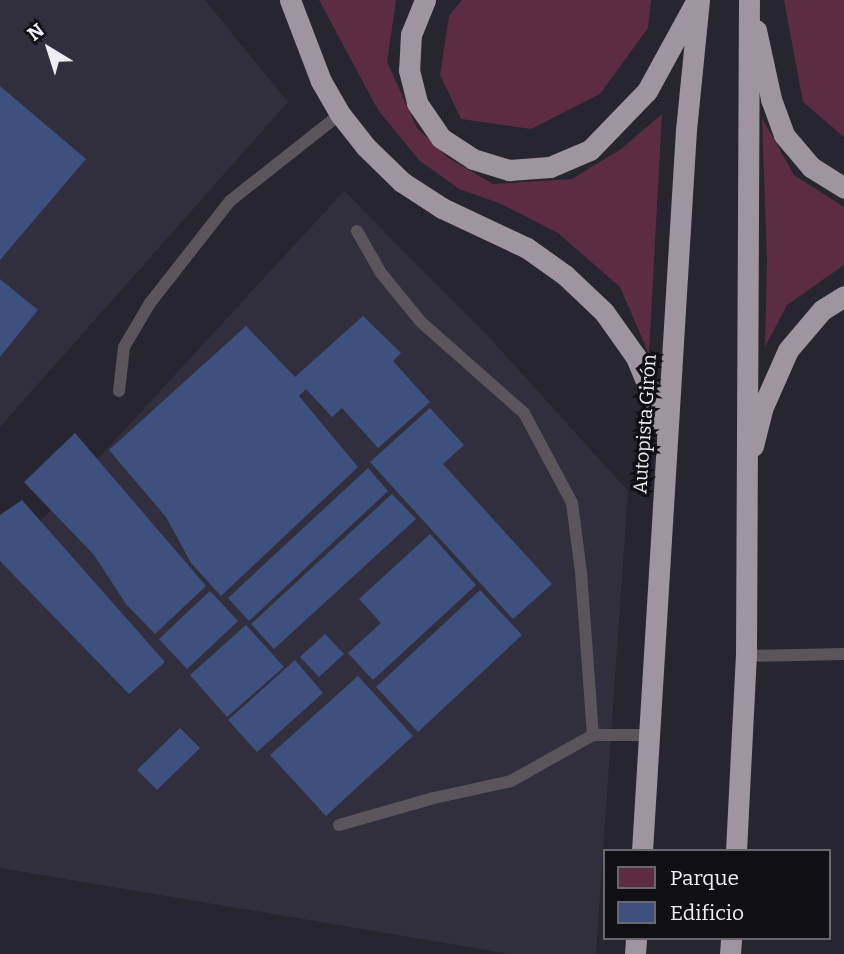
<!DOCTYPE html>
<html>
<head>
<meta charset="utf-8">
<style>
	body { margin:0 }
	#map { position:relative; width:844px; height:954px; overflow:hidden; background:#272530; font-family:Bitter,serif }
	div>[style] { position:absolute }
	.built>* { inset:0; background:#312e3e }
	.green>* { inset:0; background:#5c2c43 }
	.building>* { inset:0; background:#3e517e }
	.lane>* { height:12px; margin:-6px; padding:0 6px; transform-origin:6px; border-radius:6px; background:#59555a }
	.highway>* { height:21px; margin:-10.5px; padding:0 10.5px; transform-origin:10.5px; border-radius:10.5px; background:#9f95a0 }
	span { translate:-50% -50%; white-space:nowrap; text-align:center; line-height:1.15; -webkit-text-stroke:6px #100f14; paint-order:stroke }
	.street-label { font-size:19px; color:#eeedf4 }
	.legend { position:absolute; left:603px; top:849px; width:228px; height:91px; box-sizing:border-box; background:#100f14; border:2px solid #69686e; margin:0; padding:9px 12px; list-style:none; font-size:21px; color:#eeedf4 }
	.legend li { display:flex; align-items:center; gap:14px; height:35px }
	.legend b { width:35px; border:2px solid #69686e }
	.north { position:absolute; left:14px; top:14px; width:70px; height:70px; -webkit-text-stroke:5px #100f14; paint-order:stroke; rotate:322deg; font-size:19px; font-weight:700; line-height:28px; text-align:center; color:#eeedf4 }
	.north::after { content:''; display:block; margin:auto; width:24px; height:32px; background:#eeedf4; clip-path:polygon(50% 0,100% 100%,50% 72%,0 100%) }
</style>
</head>
<body>
<div id="map">
	<div class="built">
		<div style="clip-path:polygon(0 0,205px 0,288px 102px,0 427px)"></div>
		<div style="clip-path:polygon(344px 191px,489px 337px,628px 491px,596px 954px,510px 954px,0 868px,0 565px)"></div>
	</div>
	<div class="green">
		<div style="clip-path:polygon(319px 0,396px 0,387px 62px,417px 128px,447px 157px,493px 184px,572px 179px,621px 149px,662px 114px,649px 354px,620px 287px,558px 233px,499px 203px,459px 189px,419px 160px,378px 110px)"></div>
		<div style="clip-path:polygon(462px 0,651px 0,648px 28px,600px 94px,531px 129px,461px 119px,440px 75px,449px 16px)"></div>
		<div style="clip-path:polygon(784px 0,844px 0,844px 137px,803px 102px)"></div>
		<div style="clip-path:polygon(762px 118px,794px 175px,844px 207px,844px 265px,787px 305px,765px 347px,767px 262px)"></div>
	</div>
	<div class="building">
		<div style="clip-path:polygon(0 86px,86px 159px,0 260px)"></div>
		<div style="clip-path:polygon(0 279px,38px 310px,0 357px)"></div>
		<div style="clip-path:polygon(363px 316px,401px 353px,393px 361px,430px 402px,378px 448px,342px 408px,332px 417px,306px 389px,299px 396px,358px 467px,221px 596px,191px 563px,166px 517px,109px 450px,246px 326px,295px 377px)"></div>
		<div style="clip-path:polygon(430px 408px,464px 445px,443px 464px,552px 584px,513px 619px,370px 462px)"></div>
		<div style="clip-path:polygon(75px 433px,206px 586px,155px 634px,126px 604px,94px 555px,24px 482px)"></div>
		<div style="clip-path:polygon(368px 468px,388px 491px,249px 621px,228px 598px)"></div>
		<div style="clip-path:polygon(392px 494px,416px 519px,274px 649px,251px 624px)"></div>
		<div style="clip-path:polygon(22px 500px,165px 662px,129px 694px,0 561px,0 515px)"></div>
		<div style="clip-path:polygon(430px 534px,476px 585px,373px 680px,348px 653px,381px 623px,359px 599px)"></div>
		<div style="clip-path:polygon(480px 590px,522px 635px,418px 732px,376px 687px)"></div>
		<div style="clip-path:polygon(210px 591px,238px 621px,187px 669px,159px 639px)"></div>
		<div style="clip-path:polygon(246px 625px,284px 667px,227px 717px,190px 675px)"></div>
		<div style="clip-path:polygon(325px 634px,344px 654px,319px 677px,300px 657px)"></div>
		<div style="clip-path:polygon(295px 660px,323px 693px,257px 752px,228px 720px)"></div>
		<div style="clip-path:polygon(358px 676px,413px 736px,326px 816px,270px 755px)"></div>
		<div style="clip-path:polygon(180px 728px,200px 748px,157px 790px,137px 770px)"></div>
	</div>
	<div class="lane">
		<div style="left:357px;top:231px;width:48px;rotate:60.3deg"></div>
		<div style="left:381px;top:273px;width:63px;rotate:50.8deg"></div>
		<div style="left:421px;top:322px;width:137px;rotate:41.5deg"></div>
		<div style="left:524px;top:413px;width:102px;rotate:61.9deg"></div>
		<div style="left:572px;top:503px;width:70px;rotate:82.6deg"></div>
		<div style="left:581px;top:572px;width:163px;rotate:85.8deg"></div>
		<div style="left:593px;top:735px;width:54px"></div>
		<div style="left:119px;top:391px;width:44px;rotate:-83.5deg"></div>
		<div style="left:124px;top:347px;width:51px;rotate:-59.4deg"></div>
		<div style="left:150px;top:303px;width:130px;rotate:-51.9deg"></div>
		<div style="left:230px;top:201px;width:140px;rotate:-38.3deg"></div>
		<div style="left:746px;top:656px;width:98px;rotate:-1.2deg"></div>
		<div style="left:339px;top:825px;width:99px;rotate:-15.9deg"></div>
		<div style="left:434px;top:798px;width:79px;rotate:-12.4deg"></div>
		<div style="left:511px;top:781px;width:94px;rotate:-29.3deg"></div>
	</div>
	<div class="highway">
		<div style="left:290px;top:0;width:87px;rotate:69.1deg"></div>
		<div style="left:321px;top:81px;width:38px;rotate:60deg"></div>
		<div style="left:340px;top:114px;width:42px;rotate:51.8deg"></div>
		<div style="left:366px;top:147px;width:50px;rotate:44.2deg"></div>
		<div style="left:402px;top:182px;width:48px;rotate:33deg"></div>
		<div style="left:442px;top:208px;width:94px;rotate:25.2deg"></div>
		<div style="left:527px;top:248px;width:47px;rotate:35.4deg"></div>
		<div style="left:565px;top:275px;width:54px;rotate:43.5deg"></div>
		<div style="left:604px;top:312px;width:55px;rotate:54.6deg"></div>
		<div style="left:636px;top:357px;width:79px;rotate:67.7deg"></div>
		<div style="left:425px;top:0;width:37px;rotate:112deg"></div>
		<div style="left:411px;top:34px;width:36px;rotate:93deg"></div>
		<div style="left:409px;top:70px;width:34px;rotate:76deg"></div>
		<div style="left:417px;top:103px;width:42px;rotate:55.6deg"></div>
		<div style="left:441px;top:138px;width:38px;rotate:33deg"></div>
		<div style="left:473px;top:159px;width:38px;rotate:17deg"></div>
		<div style="left:509px;top:170px;width:41px;rotate:-4.2deg"></div>
		<div style="left:550px;top:167px;width:43px;rotate:-23deg"></div>
		<div style="left:590px;top:150px;width:82px;rotate:-46deg"></div>
		<div style="left:647px;top:91px;width:98px;rotate:-61.3deg"></div>
		<div style="left:756px;top:30px;width:71px;rotate:77.7deg"></div>
		<div style="left:771px;top:99px;width:38px;rotate:70deg"></div>
		<div style="left:784px;top:135px;width:42px;rotate:49.8deg"></div>
		<div style="left:811px;top:167px;width:39px;rotate:32deg"></div>
		<div style="left:753px;top:446px;width:38px;rotate:-76deg"></div>
		<div style="left:762px;top:409px;width:64px;rotate:-66.2deg"></div>
		<div style="left:788px;top:350px;width:52px;rotate:-49.6deg"></div>
		<div style="left:822px;top:310px;width:26px;rotate:-32deg"></div>
		<div style="left:642px;top:851px;width:722px;rotate:-86.51deg"></div>
		<div style="left:686px;top:130px;width:131px;rotate:-84.3deg"></div>
		<div style="left:736px;top:851px;width:195px;rotate:-87.1deg"></div>
		<div style="left:746px;top:656px;width:656px;rotate:-89.74deg"></div>
		<div style="left:635px;top:954px;width:16px;rotate:-86deg"></div>
		<div style="left:730px;top:954px;width:16px;rotate:-86deg"></div>
	</div>
	<div class="street-label">
		<span style="left:645px;top:424px;rotate:-86deg">Autopista Girón</span>
	</div>
	<ul class="legend">
	<li><b style="height:19px;background:#5c2c43"></b>Parque</li>
	<li><b style="height:19px;background:#3e517e"></b>Edificio</li>
	</ul>
	<div class="north">N</div>
</div>
</body>
</html>
